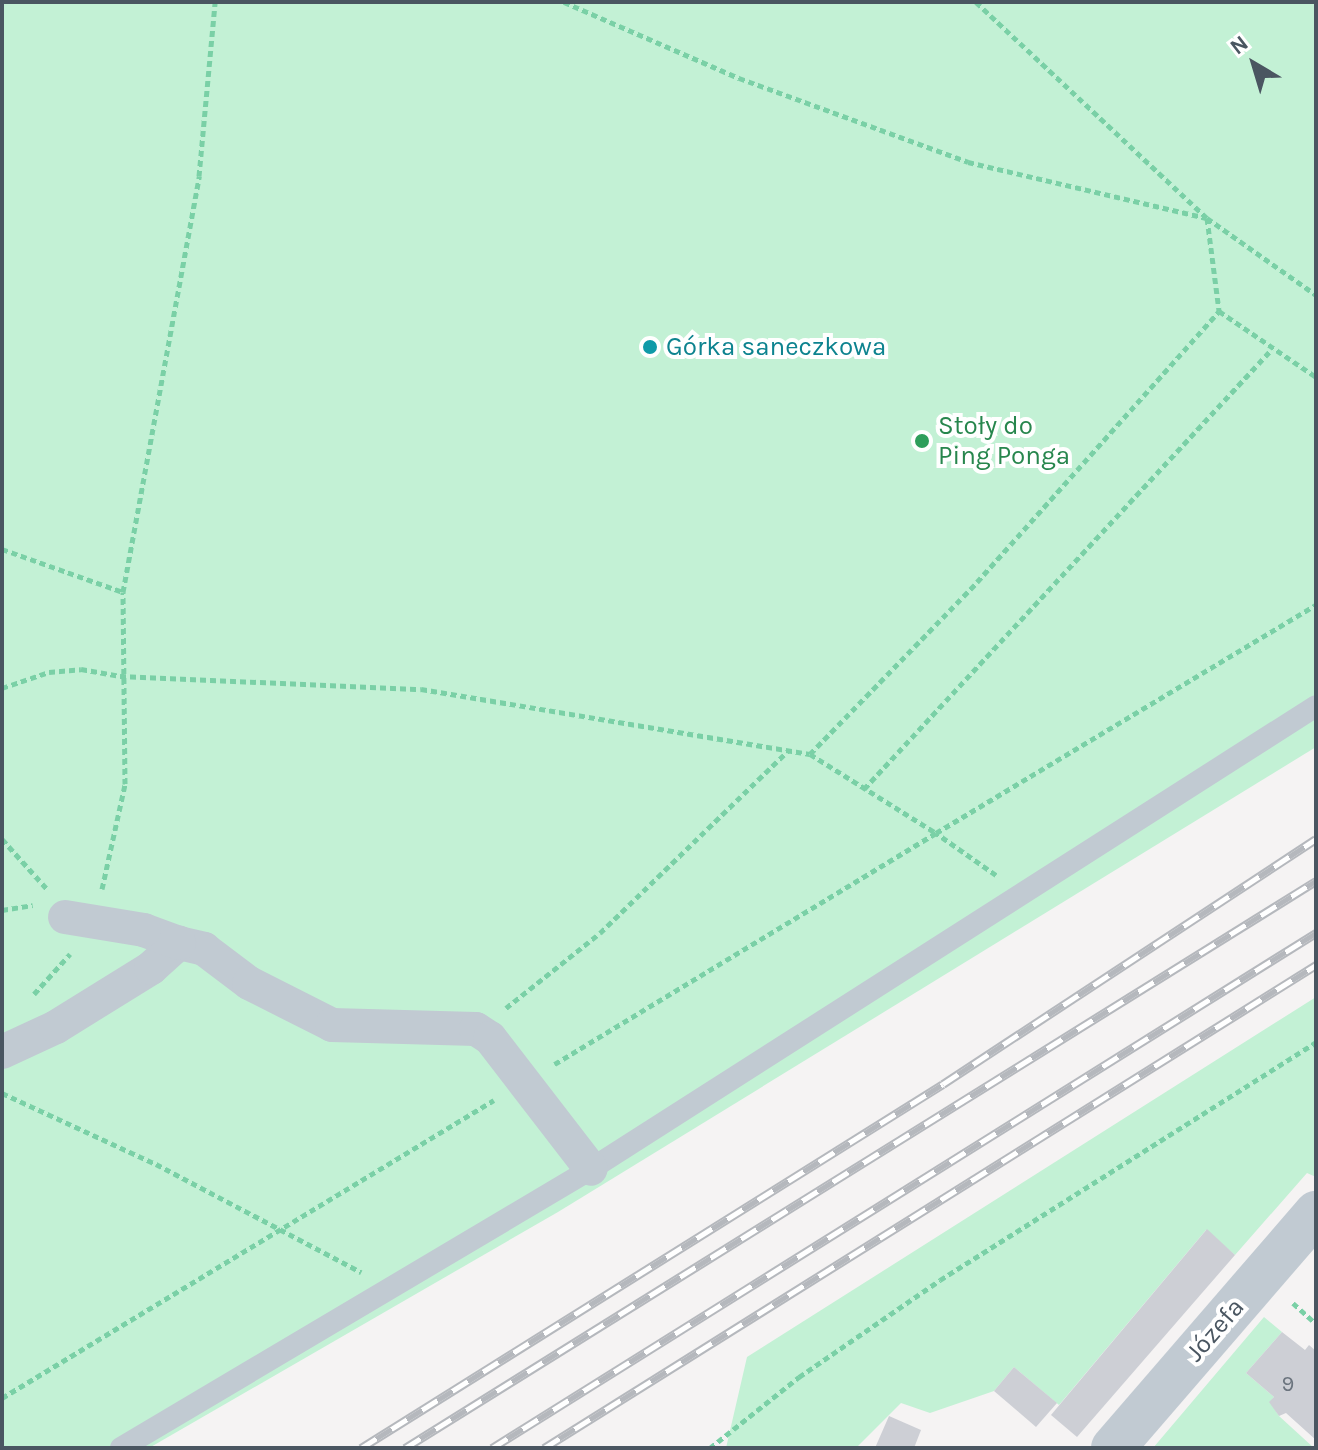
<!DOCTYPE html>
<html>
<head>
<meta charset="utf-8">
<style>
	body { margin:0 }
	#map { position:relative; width:1318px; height:1450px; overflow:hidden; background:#f5f3f3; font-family:Karla,sans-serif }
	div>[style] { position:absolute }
	.green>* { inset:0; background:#c3f1d5 }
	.building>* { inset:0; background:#cdcfd5 }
	.path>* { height:5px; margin-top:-2.5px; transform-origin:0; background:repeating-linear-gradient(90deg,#7ad0a6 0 6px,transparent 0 10px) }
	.service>* { height:22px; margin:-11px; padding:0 11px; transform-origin:11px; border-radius:11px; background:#c1cad2 }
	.pedestrian>* { height:34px; margin:-17px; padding:0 17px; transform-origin:17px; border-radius:17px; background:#c1cad2 }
	.minor>* { height:44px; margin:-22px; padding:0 22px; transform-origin:22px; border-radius:22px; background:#c1cad2 }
	.rail>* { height:9px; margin-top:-4.5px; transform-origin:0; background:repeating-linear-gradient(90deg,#fff 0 18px,#b5b8bd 0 36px); box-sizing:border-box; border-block:2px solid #b5b8bd }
	.dots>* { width:22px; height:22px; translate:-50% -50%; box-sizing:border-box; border:4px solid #fff; border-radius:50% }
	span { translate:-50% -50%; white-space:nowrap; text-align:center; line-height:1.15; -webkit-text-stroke:8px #fff; paint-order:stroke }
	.number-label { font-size:22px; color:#6b747e }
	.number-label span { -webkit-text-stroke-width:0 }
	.culture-label { font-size:26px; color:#0d838f }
	.left { translate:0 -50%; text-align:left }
	.leisure-label { font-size:26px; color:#27864d }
	.street-label { font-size:26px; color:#4a5661 }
	.frame { position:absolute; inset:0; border:4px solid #4a5661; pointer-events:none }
	.north { position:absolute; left:1214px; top:24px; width:80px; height:80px; -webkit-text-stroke:6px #fff; paint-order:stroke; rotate:322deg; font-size:22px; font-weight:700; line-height:32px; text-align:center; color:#4a5661 }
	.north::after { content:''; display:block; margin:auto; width:28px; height:36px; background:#4a5661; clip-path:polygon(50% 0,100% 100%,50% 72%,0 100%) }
</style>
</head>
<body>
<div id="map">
	<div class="green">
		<div style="clip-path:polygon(2px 2px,1316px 2px,1316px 747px,558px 1212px,149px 1448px,2px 1448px)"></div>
		<div style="clip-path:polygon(1316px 997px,1316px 1177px,1307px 1173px,1235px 1255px,1206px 1230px,1059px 1405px,1014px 1367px,994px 1391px,930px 1413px,901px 1403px,856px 1448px,726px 1448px,747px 1357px)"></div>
		<div style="clip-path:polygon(1264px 1317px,1282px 1332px,1246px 1373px,1274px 1397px,1270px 1402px,1279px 1416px,1314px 1448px,1153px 1448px)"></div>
	</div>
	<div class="building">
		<div style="clip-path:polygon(1207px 1229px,1235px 1255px,1077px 1437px,1051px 1415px)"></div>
		<div style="clip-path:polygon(1282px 1332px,1305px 1350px,1309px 1345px,1316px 1351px,1316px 1440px,1286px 1413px,1279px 1416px,1269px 1402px,1274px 1397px,1246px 1373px)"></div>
		<div style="clip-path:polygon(1014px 1367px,1057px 1403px,1036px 1427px,994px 1391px)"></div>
		<div style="clip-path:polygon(889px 1416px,921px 1430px,914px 1448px,875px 1448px)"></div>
	</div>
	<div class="path">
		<div style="left:564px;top:2px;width:191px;rotate:23.5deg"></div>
		<div style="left:739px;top:78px;width:244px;rotate:20.1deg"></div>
		<div style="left:968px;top:162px;width:245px;rotate:13.2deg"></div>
		<div style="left:1207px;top:218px;width:133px;rotate:35.2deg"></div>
		<div style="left:976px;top:2px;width:316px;rotate:43.1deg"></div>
		<div style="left:1207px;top:218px;width:94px;rotate:82.6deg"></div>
		<div style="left:1219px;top:311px;width:117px;rotate:34.2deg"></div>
		<div style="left:2px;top:549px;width:128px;rotate:19.6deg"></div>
		<div style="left:2px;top:688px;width:50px;rotate:-18.8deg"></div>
		<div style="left:49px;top:672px;width:32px;rotate:-5deg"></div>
		<div style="left:81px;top:669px;width:40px;rotate:10deg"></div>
		<div style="left:120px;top:676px;width:301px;rotate:2.5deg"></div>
		<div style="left:421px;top:689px;width:394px;rotate:9.5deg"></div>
		<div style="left:810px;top:754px;width:149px;rotate:32.1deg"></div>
		<div style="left:936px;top:833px;width:446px;rotate:148.8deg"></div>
		<div style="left:810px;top:754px;width:240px;rotate:-45.8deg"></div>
		<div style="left:977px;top:582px;width:363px;rotate:-48.2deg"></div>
		<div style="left:864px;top:789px;width:600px;rotate:-47.16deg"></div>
		<div style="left:2px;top:839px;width:67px;rotate:48deg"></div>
		<div style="left:996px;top:875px;width:73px;rotate:-145deg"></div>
		<div style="left:936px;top:833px;width:443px;rotate:-31deg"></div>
		<div style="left:102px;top:889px;width:107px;rotate:-77.6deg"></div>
		<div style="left:125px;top:784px;width:192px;rotate:-90.6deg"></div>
		<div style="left:123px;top:592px;width:423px;rotate:-79.6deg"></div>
		<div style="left:199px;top:176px;width:175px;rotate:-84.7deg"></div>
		<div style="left:2px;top:910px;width:31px;rotate:-9deg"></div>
		<div style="left:34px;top:994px;width:54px;rotate:-48deg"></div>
		<div style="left:506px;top:1008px;width:120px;rotate:-38.6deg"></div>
		<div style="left:600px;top:933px;width:262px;rotate:-44.1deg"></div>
		<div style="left:2px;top:1093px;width:170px;rotate:24.8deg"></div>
		<div style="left:156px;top:1164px;width:232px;rotate:27.8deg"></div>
		<div style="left:1293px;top:1303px;width:31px;rotate:42deg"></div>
		<div style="left:2px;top:1398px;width:575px;rotate:-31.2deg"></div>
		<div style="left:710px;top:1448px;width:114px;rotate:-38.6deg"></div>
		<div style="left:799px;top:1377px;width:171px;rotate:-34.5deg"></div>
		<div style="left:940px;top:1280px;width:445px;rotate:-32.3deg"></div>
	</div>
	<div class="service">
		<div style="left:121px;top:1448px;width:547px;rotate:-30.69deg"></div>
		<div style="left:591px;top:1169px;width:860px;rotate:-32.56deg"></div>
	</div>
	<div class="pedestrian">
		<div style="left:179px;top:943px;width:26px;rotate:13deg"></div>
		<div style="left:204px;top:949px;width:56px;rotate:37.1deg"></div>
		<div style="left:249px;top:983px;width:93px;rotate:26.8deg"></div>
		<div style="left:332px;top:1025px;width:144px;rotate:1.6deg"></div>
		<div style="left:476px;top:1029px;width:17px;rotate:33deg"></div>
		<div style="left:490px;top:1038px;width:165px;rotate:52.4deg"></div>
		<div style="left:2px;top:1052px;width:60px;rotate:-24.8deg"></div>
		<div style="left:56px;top:1027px;width:112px;rotate:-31.8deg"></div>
		<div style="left:151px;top:968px;width:38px;rotate:-42deg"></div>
		<div style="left:179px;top:943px;width:37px;rotate:-160deg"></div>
		<div style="left:144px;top:930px;width:80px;rotate:-170.7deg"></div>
	</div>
	<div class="minor">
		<div style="left:1113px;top:1448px;width:311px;rotate:-49.2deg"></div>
	</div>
	<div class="rail">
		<div style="left:361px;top:1448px;width:686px;rotate:-32.02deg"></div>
		<div style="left:943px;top:1084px;width:446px;rotate:-33.3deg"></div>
		<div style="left:405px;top:1448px;width:1073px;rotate:-31.9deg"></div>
		<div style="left:492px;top:1448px;width:972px;rotate:-32.01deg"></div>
		<div style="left:544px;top:1448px;width:911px;rotate:-32.03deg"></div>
	</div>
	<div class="dots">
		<div style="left:650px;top:347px;background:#0f9aa8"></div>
		<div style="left:922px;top:441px;background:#2e9e5b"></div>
	</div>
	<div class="number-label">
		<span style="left:1288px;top:1385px">9</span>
	</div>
	<div class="culture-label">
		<span class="left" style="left:666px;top:347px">Górka saneczkowa</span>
	</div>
	<div class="leisure-label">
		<span class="left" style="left:938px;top:441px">Stoły do<br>Ping Ponga</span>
	</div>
	<div class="street-label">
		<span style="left:1215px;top:1330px;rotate:-49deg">Józefa</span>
	</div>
	<div class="frame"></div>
	<div class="north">N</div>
</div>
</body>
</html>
